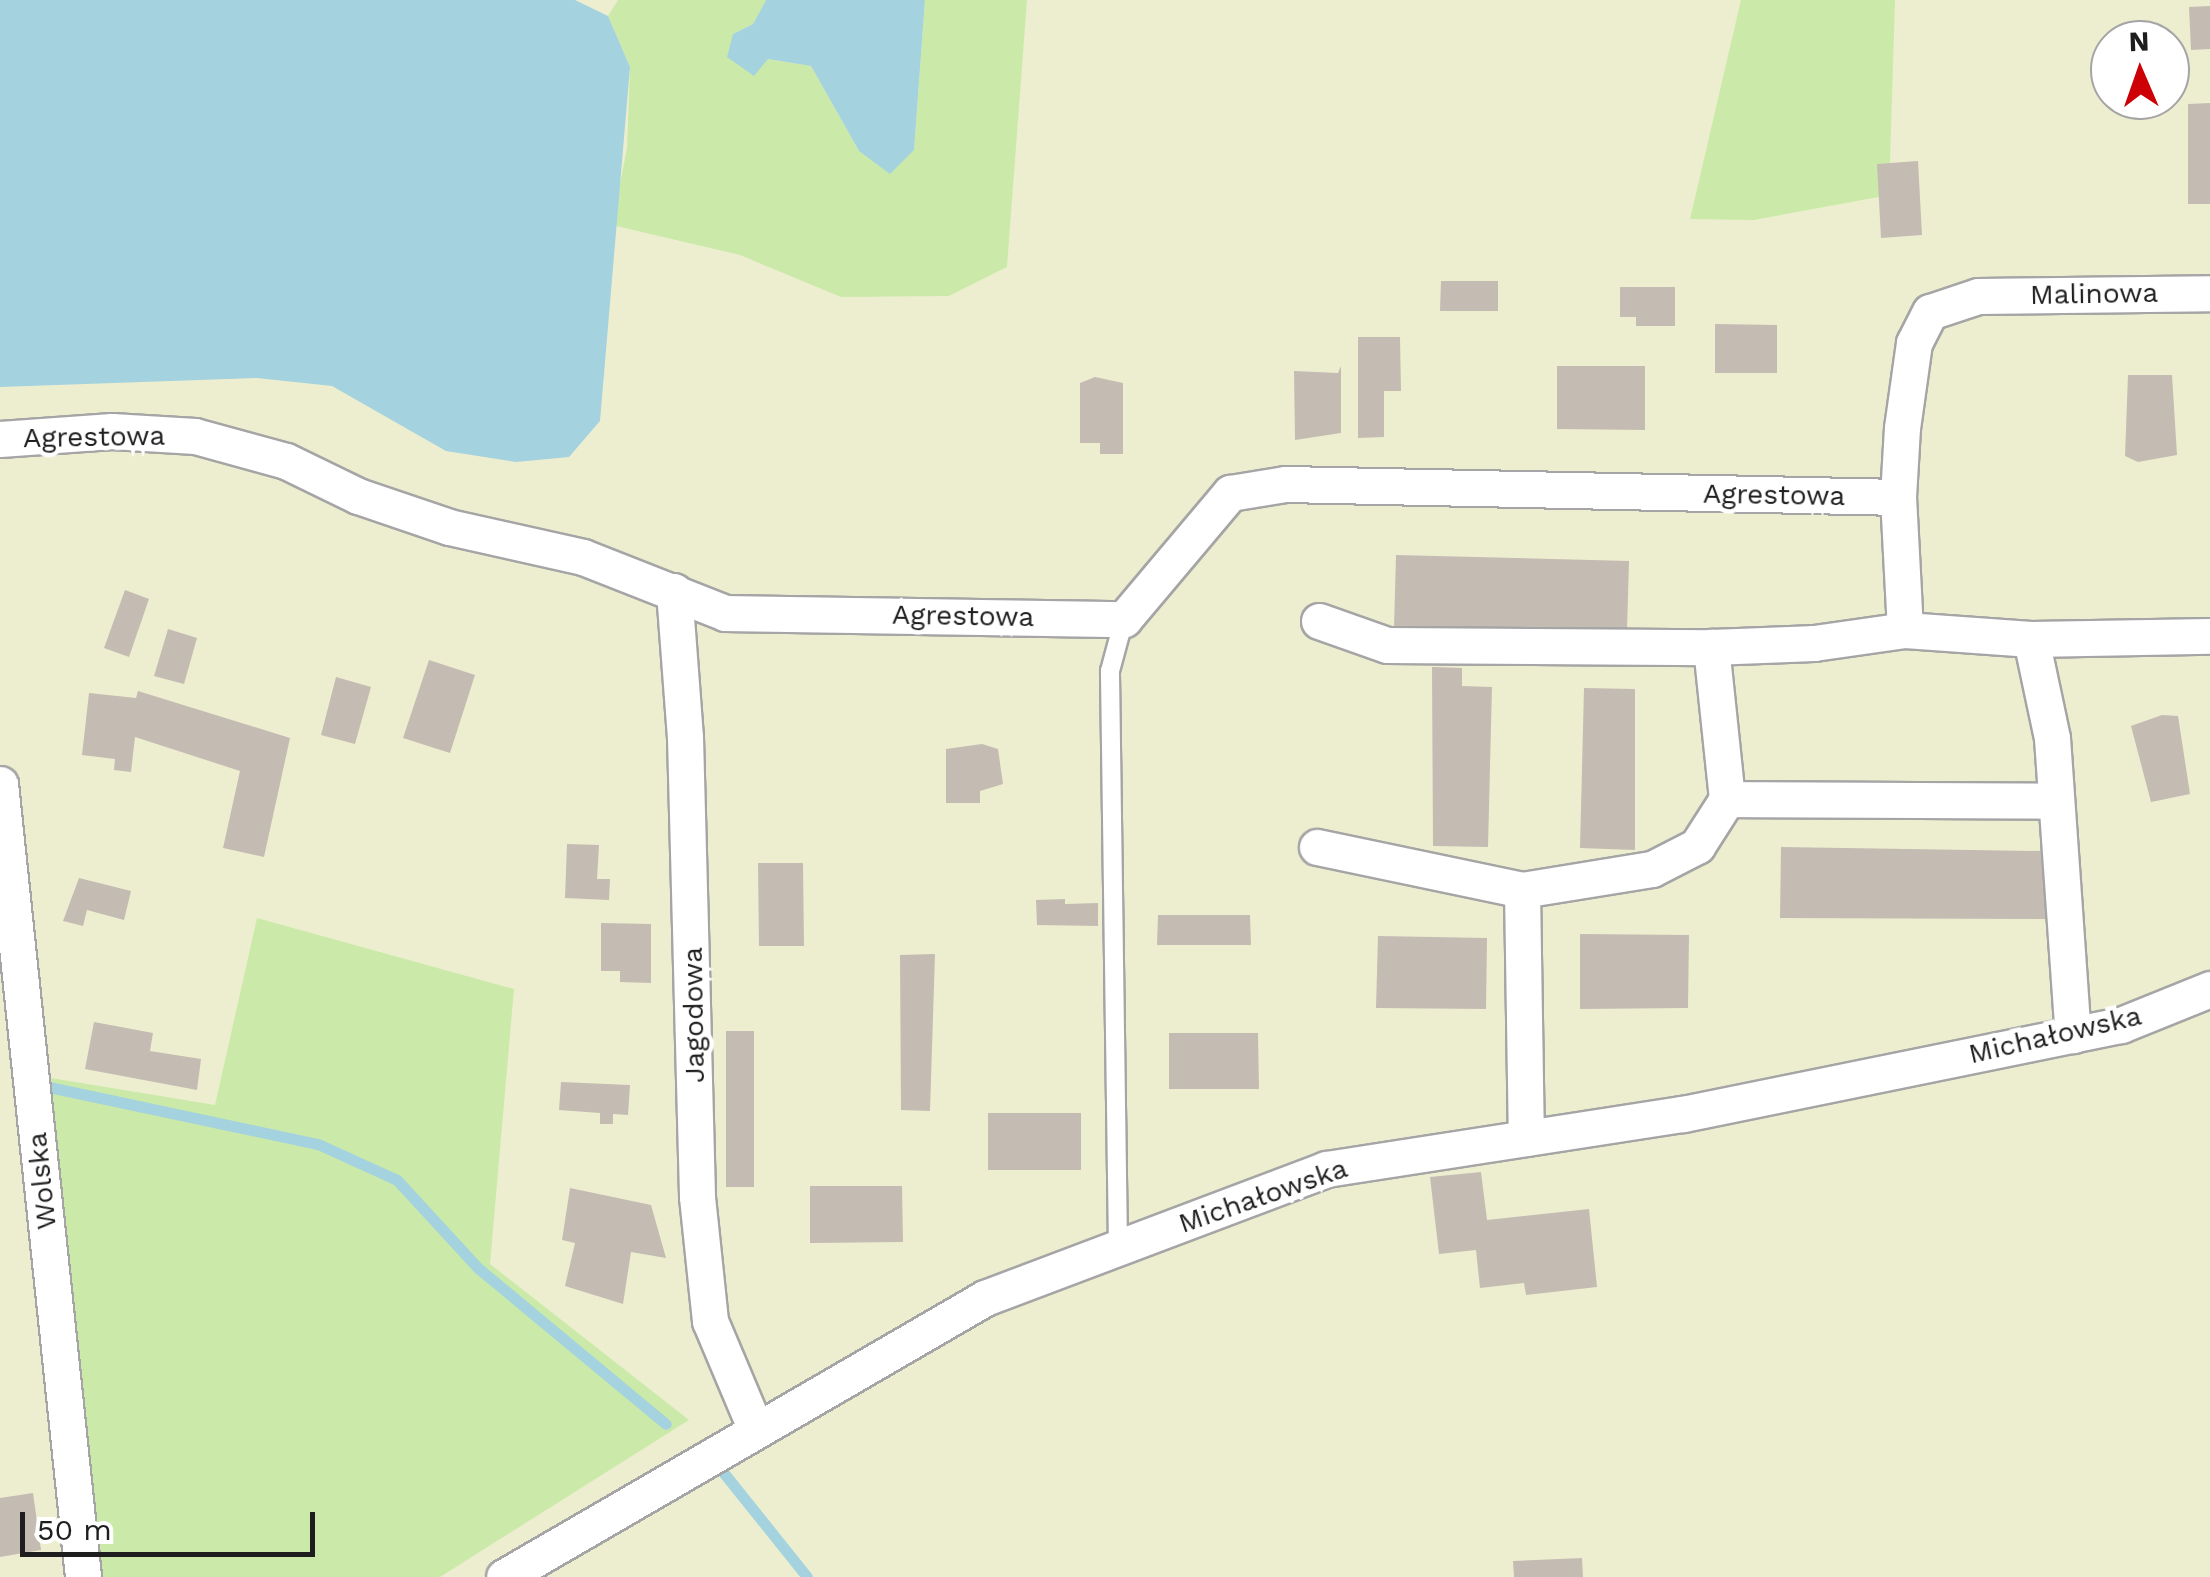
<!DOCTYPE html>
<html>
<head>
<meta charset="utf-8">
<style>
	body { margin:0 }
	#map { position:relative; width:2210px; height:1577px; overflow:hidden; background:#efebe4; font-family:"Work Sans",sans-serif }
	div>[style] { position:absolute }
	.farmland>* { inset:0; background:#edeecf }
	.grass>* { inset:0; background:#cbeaa9 }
	.water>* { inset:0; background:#a4d2de }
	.stream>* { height:11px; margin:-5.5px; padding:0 5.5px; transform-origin:5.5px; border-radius:5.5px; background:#a4d2de }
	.building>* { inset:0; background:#c4bbb3 }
	.roads { filter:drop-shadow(2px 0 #a5a5a5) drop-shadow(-2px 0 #a5a5a5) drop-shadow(0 2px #a5a5a5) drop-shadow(0 -2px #a5a5a5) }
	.service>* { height:18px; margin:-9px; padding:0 9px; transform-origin:9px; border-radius:9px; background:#fff }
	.minor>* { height:35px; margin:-17.5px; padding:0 17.5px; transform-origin:17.5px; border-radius:17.5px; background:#fff }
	span { translate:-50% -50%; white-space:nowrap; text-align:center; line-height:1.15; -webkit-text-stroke:9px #fff; paint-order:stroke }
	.street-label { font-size:28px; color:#1e1e1e }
	.north { position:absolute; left:2090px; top:20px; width:100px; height:100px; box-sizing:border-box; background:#fff; border:2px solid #a5a5a5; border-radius:50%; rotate:358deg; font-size:28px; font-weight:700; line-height:40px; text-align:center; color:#1e1e1e }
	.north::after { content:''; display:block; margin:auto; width:35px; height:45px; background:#cc0005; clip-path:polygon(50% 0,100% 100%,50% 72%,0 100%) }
	.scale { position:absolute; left:20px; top:1512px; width:295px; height:45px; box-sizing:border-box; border:5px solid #1e1e1e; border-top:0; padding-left:12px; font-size:30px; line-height:35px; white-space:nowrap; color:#1e1e1e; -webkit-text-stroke:8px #fff; paint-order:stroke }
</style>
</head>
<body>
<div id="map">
	<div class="farmland">
		<div style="clip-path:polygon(evenodd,0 0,2210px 0,2210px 1577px,0 1577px,0 0,2110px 40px,2170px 40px,2170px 100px,2110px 100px,2110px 40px)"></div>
	</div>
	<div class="grass">
		<div style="clip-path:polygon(618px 0,766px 0,753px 24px,733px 34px,768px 59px,811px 66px,859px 151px,914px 150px,925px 0,1027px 0,1007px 267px,949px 296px,841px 297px,740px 255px,612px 225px,627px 148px,630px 67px,608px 16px)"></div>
		<div style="clip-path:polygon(1741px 0,1895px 0,1889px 195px,1754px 220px,1690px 219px)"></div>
		<div style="clip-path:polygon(257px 918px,514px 989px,490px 1264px,689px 1420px,440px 1577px,98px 1577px,51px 1078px,215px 1105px)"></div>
	</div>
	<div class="water">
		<div style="clip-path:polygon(0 0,575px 0,608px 16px,630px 67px,600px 421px,569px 457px,516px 462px,446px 451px,332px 386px,257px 378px,0 387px)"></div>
		<div style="clip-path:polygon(766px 0,925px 0,914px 150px,890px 174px,859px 151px,811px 66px,768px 59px,754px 76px,727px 57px,733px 34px,753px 24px)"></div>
	</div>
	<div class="stream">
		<div style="left:49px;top:1087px;width:275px;rotate:12deg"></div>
		<div style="left:318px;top:1144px;width:87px;rotate:24.5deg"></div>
		<div style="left:397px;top:1180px;width:120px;rotate:47.4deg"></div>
		<div style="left:478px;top:1268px;width:244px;rotate:39.7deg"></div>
		<div style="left:723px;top:1472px;width:134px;rotate:51.3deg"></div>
	</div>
	<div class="building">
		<div style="clip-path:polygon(2210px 6px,2210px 49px,2191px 50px,2189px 7px)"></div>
		<div style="clip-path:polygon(2210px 103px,2210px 204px,2188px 204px,2188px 104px)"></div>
		<div style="clip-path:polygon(1918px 161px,1922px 235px,1881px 238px,1877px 164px)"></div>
		<div style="clip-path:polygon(1441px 281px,1498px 281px,1498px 311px,1440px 311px)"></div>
		<div style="clip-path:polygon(1620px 287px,1675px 287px,1675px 326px,1636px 326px,1636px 317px,1620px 317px)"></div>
		<div style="clip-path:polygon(1715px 324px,1777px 325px,1777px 373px,1715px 373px)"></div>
		<div style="clip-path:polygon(1358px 337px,1400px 337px,1401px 391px,1384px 391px,1384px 437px,1358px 438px)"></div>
		<div style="clip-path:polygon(1341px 366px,1341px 433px,1295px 440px,1294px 371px,1338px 373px)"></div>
		<div style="clip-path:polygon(1557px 366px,1645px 366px,1645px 430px,1557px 429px)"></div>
		<div style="clip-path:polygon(2128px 375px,2172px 375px,2177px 455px,2138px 462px,2125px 456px)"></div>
		<div style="clip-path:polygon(1095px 377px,1123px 383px,1123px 454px,1100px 454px,1100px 443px,1080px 443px,1080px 383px)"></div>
		<div style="clip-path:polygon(1396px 555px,1629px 561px,1627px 630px,1394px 628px)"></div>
		<div style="clip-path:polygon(125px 590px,149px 599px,129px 657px,104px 648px)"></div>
		<div style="clip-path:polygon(168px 629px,197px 638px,184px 684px,154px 676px)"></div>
		<div style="clip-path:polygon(429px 660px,475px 675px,450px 753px,403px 738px)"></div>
		<div style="clip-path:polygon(1432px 667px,1462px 668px,1462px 686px,1492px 687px,1488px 847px,1433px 846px)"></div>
		<div style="clip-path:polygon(336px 677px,371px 687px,355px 744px,321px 735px)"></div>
		<div style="clip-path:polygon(1584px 688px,1635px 689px,1635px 850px,1580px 848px)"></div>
		<div style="clip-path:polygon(138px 691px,290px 738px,264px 857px,223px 848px,240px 771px,135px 737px,131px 772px,114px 770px,115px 759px,82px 755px,89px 693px,136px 698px)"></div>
		<div style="clip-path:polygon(2162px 715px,2178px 716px,2190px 794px,2151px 802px,2131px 726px)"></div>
		<div style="clip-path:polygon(982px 744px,998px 749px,1003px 784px,980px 791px,980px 803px,946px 803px,946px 749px)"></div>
		<div style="clip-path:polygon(567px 844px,599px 845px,597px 879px,610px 879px,609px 900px,565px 898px)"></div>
		<div style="clip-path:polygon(1781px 847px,2042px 851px,2049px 919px,1780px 918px)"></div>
		<div style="clip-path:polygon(758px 863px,803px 863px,804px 946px,759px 946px)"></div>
		<div style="clip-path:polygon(79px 878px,131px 891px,124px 920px,87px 910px,83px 926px,63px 921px)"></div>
		<div style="clip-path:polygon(1065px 899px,1065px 904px,1098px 903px,1098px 926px,1037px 925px,1036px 900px)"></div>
		<div style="clip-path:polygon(1158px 915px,1250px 915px,1251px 945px,1157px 945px)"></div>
		<div style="clip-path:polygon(601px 923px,651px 924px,651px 983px,620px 982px,620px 971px,601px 971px)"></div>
		<div style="clip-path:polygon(1580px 934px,1689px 935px,1688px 1008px,1580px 1009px)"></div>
		<div style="clip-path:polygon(1378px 936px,1487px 938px,1486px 1009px,1376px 1008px)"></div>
		<div style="clip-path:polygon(935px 954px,930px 1111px,901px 1110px,900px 955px)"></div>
		<div style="clip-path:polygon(94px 1022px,153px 1033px,150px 1051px,201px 1059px,197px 1090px,85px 1069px)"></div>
		<div style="clip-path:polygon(726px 1031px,754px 1031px,754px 1187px,726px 1187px)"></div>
		<div style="clip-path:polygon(1169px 1033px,1258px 1033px,1259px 1089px,1169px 1089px)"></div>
		<div style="clip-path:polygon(561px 1082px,630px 1085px,628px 1115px,613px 1114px,613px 1124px,600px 1124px,600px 1113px,559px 1110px)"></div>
		<div style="clip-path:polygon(988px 1113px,1081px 1113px,1081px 1170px,988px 1170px)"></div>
		<div style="clip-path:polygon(1481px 1172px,1487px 1220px,1589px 1209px,1597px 1287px,1526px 1295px,1524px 1283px,1480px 1288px,1476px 1250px,1439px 1254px,1430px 1177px)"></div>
		<div style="clip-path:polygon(810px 1186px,902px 1186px,903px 1242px,810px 1243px)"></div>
		<div style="clip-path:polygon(570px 1188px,651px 1205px,666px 1258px,631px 1252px,623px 1304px,565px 1286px,575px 1243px,562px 1240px)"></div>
		<div style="clip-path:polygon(33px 1493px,41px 1550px,0 1557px,0 1498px)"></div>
		<div style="clip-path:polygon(1582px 1558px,1583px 1577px,1514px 1577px,1513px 1561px)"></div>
	</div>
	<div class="roads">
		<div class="service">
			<div style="left:1118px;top:1247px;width:576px;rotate:-90.8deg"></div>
			<div style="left:1110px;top:671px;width:54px;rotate:-74.9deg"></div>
		</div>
		<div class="minor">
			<div style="left:0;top:439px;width:112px;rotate:-4.1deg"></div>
			<div style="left:112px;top:431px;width:83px;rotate:3.4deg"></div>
			<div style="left:195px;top:436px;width:94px;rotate:15.4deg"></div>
			<div style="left:286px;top:461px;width:80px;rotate:25.9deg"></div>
			<div style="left:358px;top:496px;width:96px;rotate:18.8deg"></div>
			<div style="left:449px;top:527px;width:137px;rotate:12.6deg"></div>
			<div style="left:583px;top:557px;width:153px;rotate:21.5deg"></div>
			<div style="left:725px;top:613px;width:399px;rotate:0.9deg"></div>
			<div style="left:1124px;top:619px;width:165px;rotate:-49.9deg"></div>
			<div style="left:1230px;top:493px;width:56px;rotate:-9.3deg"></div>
			<div style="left:1285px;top:484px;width:613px;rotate:1.21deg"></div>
			<div style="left:674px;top:591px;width:146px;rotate:85.7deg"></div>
			<div style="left:685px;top:737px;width:460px;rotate:88.5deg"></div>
			<div style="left:697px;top:1197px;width:125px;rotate:84deg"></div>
			<div style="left:710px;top:1321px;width:118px;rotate:67.1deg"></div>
			<div style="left:1319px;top:621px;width:72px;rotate:19.4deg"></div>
			<div style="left:1387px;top:645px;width:324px;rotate:0.4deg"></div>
			<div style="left:1711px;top:647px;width:103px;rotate:-2.2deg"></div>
			<div style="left:1814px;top:643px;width:92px;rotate:-8.1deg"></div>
			<div style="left:1905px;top:630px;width:126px;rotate:4.1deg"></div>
			<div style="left:2031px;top:639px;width:179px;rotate:-1deg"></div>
			<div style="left:1905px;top:630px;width:133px;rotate:-93deg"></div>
			<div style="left:1898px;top:497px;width:69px;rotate:-86.7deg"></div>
			<div style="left:1902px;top:428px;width:86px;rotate:-82deg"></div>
			<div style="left:1914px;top:343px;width:35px;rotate:-63deg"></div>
			<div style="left:1930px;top:312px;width:51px;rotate:-18.4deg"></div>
			<div style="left:1978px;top:296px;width:232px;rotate:-0.7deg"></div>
			<div style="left:2031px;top:639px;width:101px;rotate:78deg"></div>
			<div style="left:2052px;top:738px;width:298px;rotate:86deg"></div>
			<div style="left:0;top:784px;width:797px;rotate:84.02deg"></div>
			<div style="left:1727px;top:799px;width:329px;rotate:0.3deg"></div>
			<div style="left:1317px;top:847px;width:209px;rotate:11.8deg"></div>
			<div style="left:1522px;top:890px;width:248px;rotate:89.1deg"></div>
			<div style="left:1522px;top:890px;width:132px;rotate:-9.2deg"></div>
			<div style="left:1652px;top:869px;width:51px;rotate:-27.1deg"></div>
			<div style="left:1697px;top:846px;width:56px;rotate:-57.4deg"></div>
			<div style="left:1727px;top:799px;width:153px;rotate:-96deg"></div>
			<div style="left:504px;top:1577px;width:556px;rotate:-30.12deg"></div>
			<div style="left:985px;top:1298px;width:365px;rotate:-20.7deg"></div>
			<div style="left:1326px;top:1169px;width:361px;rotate:-8.8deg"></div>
			<div style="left:1683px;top:1114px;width:447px;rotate:-11.5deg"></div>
			<div style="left:2121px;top:1025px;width:96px;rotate:-22deg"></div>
		</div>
	</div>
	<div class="street-label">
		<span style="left:2094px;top:294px;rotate:-1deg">Malinowa</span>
		<span style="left:94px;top:437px;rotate:-1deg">Agrestowa</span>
		<span style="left:1774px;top:495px;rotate:1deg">Agrestowa</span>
		<span style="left:963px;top:616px;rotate:1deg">Agrestowa</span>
		<span style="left:694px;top:1015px;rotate:-91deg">Jagodowa</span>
		<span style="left:2055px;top:1035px;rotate:-13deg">Michałowska</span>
		<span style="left:42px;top:1181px;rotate:-96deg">Wolska</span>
		<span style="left:1263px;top:1196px;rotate:-19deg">Michałowska</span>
	</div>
	<div class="north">N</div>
	<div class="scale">50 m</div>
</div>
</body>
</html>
